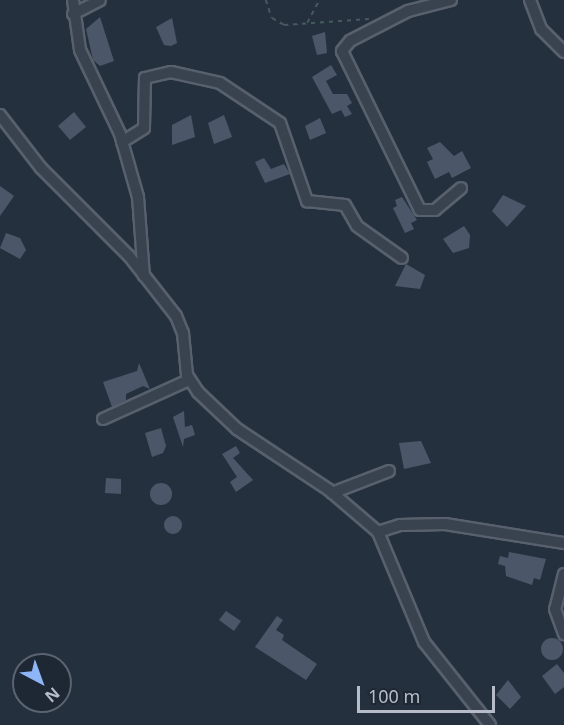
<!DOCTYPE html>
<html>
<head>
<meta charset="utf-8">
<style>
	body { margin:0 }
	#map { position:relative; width:564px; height:725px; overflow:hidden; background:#25303f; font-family:"Noto Sans",sans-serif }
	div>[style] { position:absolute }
	.building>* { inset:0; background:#4b5768 }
	.round { border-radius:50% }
	.path>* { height:1.5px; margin-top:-0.75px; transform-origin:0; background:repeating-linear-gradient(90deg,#455a5d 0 4.5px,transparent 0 9px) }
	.roads { filter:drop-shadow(2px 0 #57606c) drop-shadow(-2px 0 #57606c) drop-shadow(0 2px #57606c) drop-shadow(0 -2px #57606c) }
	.minor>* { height:10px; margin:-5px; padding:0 5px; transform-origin:5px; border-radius:5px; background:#39424f }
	span { translate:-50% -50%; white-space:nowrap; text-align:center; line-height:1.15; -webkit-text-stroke:4.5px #1e2734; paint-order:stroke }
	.north { position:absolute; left:12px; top:653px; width:60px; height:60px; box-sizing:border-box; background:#1e2734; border:2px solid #5b6370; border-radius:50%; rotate:139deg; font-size:16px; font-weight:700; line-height:24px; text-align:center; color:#b6bdc9 }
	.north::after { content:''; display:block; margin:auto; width:21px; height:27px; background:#8eb5f6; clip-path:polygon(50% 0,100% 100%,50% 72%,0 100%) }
	.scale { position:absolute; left:357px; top:686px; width:138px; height:27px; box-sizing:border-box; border:3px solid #b6bdc9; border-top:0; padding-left:8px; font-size:18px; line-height:21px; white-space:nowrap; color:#b6bdc9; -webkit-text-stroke:4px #1e2734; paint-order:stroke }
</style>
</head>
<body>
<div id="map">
	<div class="building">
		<div style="clip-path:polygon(100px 17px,114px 61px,100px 66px,93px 60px,86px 29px)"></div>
		<div style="clip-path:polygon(172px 18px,177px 43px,171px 46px,164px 45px,156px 27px)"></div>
		<div style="clip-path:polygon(325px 32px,327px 53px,317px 55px,312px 36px)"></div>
		<div style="clip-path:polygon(331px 65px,337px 75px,326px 81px,333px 94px,347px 94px,352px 103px,347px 106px,352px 114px,345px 117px,341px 110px,332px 114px,312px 77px)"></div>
		<div style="clip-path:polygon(74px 112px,86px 127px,70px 140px,58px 126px)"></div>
		<div style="clip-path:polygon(191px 115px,195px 137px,172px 145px,172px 125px)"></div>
		<div style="clip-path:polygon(224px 115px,232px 137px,214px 144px,208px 123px)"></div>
		<div style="clip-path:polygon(320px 118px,326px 133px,310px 140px,305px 126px)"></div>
		<div style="clip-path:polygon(440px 142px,454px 156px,462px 151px,471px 168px,452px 178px,449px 172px,435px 179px,427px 162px,433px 159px,427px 148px)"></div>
		<div style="clip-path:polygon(264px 158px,271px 169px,284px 164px,290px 174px,265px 183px,255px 162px)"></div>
		<div style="clip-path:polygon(0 186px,14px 196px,0 216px)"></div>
		<div style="clip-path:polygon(503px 195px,526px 206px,507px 227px,492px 211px)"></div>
		<div style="clip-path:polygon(402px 197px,417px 220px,411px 223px,414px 229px,405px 233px,393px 208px,397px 206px,395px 200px)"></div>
		<div style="clip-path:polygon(464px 226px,470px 235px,469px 248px,453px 253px,443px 239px)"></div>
		<div style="clip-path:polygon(6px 233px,20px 238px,26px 250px,20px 259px,0 248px)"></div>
		<div style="clip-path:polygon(406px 264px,425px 275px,420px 289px,395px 286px)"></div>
		<div style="clip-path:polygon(139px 363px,150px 389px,143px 386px,126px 394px,126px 400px,112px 407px,103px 382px,137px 371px)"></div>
		<div style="clip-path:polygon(184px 411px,185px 427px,192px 425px,195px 435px,184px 439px,183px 447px,173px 417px)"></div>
		<div style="clip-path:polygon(161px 428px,166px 446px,163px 453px,152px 457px,145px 433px)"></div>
		<div style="clip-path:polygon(421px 441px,431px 463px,404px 469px,399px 443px)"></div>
		<div style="clip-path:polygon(236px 446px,240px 453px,233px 458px,253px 480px,236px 492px,230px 482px,237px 477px,222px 454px)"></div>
		<div style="clip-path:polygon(106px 478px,121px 479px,121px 494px,105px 493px)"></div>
		<div class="round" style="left:150px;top:483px;width:22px;height:22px"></div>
		<div class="round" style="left:164px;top:516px;width:18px;height:18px"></div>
		<div style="clip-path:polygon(509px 552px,546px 559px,540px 580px,534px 578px,532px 585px,506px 576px,505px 566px,498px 564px,500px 556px,508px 558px)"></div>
		<div style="clip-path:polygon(226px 611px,241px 621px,234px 631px,219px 620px)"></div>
		<div style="clip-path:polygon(277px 616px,283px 620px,276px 630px,284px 635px,282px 640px,317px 664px,306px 680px,255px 647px)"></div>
		<div class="round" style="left:541px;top:638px;width:22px;height:22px"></div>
		<div style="clip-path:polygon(557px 664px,564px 673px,564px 687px,555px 694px,542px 676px)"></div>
		<div style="clip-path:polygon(508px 680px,521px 697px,510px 709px,496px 695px)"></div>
	</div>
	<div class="path">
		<div style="left:266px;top:0;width:19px;rotate:72deg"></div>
		<div style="left:272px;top:18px;width:14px;rotate:30deg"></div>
		<div style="left:284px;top:25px;width:85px;rotate:-4deg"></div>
		<div style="left:307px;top:23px;width:26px;rotate:-62deg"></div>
	</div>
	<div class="roads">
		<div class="minor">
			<div style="left:73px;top:0;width:50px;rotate:82deg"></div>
			<div style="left:80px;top:50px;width:93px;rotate:64.5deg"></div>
			<div style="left:120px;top:134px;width:66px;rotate:74.1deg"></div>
			<div style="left:138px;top:197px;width:79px;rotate:85.7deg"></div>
			<div style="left:451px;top:0;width:44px;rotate:165.7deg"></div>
			<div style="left:408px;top:11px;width:65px;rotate:152.7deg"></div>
			<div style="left:350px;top:41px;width:13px;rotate:129deg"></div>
			<div style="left:342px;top:51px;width:177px;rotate:63.9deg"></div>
			<div style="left:420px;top:210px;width:15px"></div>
			<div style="left:435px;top:210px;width:34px;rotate:-40deg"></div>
			<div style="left:530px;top:0;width:31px;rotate:69deg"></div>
			<div style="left:541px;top:29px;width:33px;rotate:45deg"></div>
			<div style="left:73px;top:14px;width:30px;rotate:-27deg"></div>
			<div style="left:0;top:115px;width:67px;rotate:52.3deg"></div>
			<div style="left:41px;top:168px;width:124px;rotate:45deg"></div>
			<div style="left:129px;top:256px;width:76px;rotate:51.9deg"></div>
			<div style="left:176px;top:316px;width:18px;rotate:68deg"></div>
			<div style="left:183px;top:333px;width:42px;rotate:84.6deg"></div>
			<div style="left:187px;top:375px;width:20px;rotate:57deg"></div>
			<div style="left:198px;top:392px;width:54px;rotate:43.5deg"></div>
			<div style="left:237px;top:429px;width:110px;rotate:33.5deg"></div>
			<div style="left:329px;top:490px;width:65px;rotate:40.6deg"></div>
			<div style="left:378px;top:532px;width:119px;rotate:67.3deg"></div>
			<div style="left:424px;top:642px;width:106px;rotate:51.5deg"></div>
			<div style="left:122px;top:142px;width:26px;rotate:-32deg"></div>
			<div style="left:144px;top:128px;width:50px;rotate:-88.9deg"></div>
			<div style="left:145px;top:78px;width:27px;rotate:-13deg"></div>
			<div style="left:171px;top:72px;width:50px;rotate:12.7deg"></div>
			<div style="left:220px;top:83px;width:72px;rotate:33.7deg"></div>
			<div style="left:280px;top:123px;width:83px;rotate:70.9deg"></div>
			<div style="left:307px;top:201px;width:38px;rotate:6deg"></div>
			<div style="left:345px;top:205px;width:24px;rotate:60deg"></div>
			<div style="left:357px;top:226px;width:55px;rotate:35.4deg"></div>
			<div style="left:103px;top:419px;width:94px;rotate:-24.4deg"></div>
			<div style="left:332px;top:493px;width:61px;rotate:-21.1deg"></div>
			<div style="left:378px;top:532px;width:23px;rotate:-18deg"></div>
			<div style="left:400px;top:525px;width:45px;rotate:-1.3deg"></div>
			<div style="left:445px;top:524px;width:121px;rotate:9.1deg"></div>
			<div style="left:564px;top:574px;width:36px;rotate:104deg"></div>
			<div style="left:555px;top:609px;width:27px;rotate:70deg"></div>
		</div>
	</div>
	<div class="north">N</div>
	<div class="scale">100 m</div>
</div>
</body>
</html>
